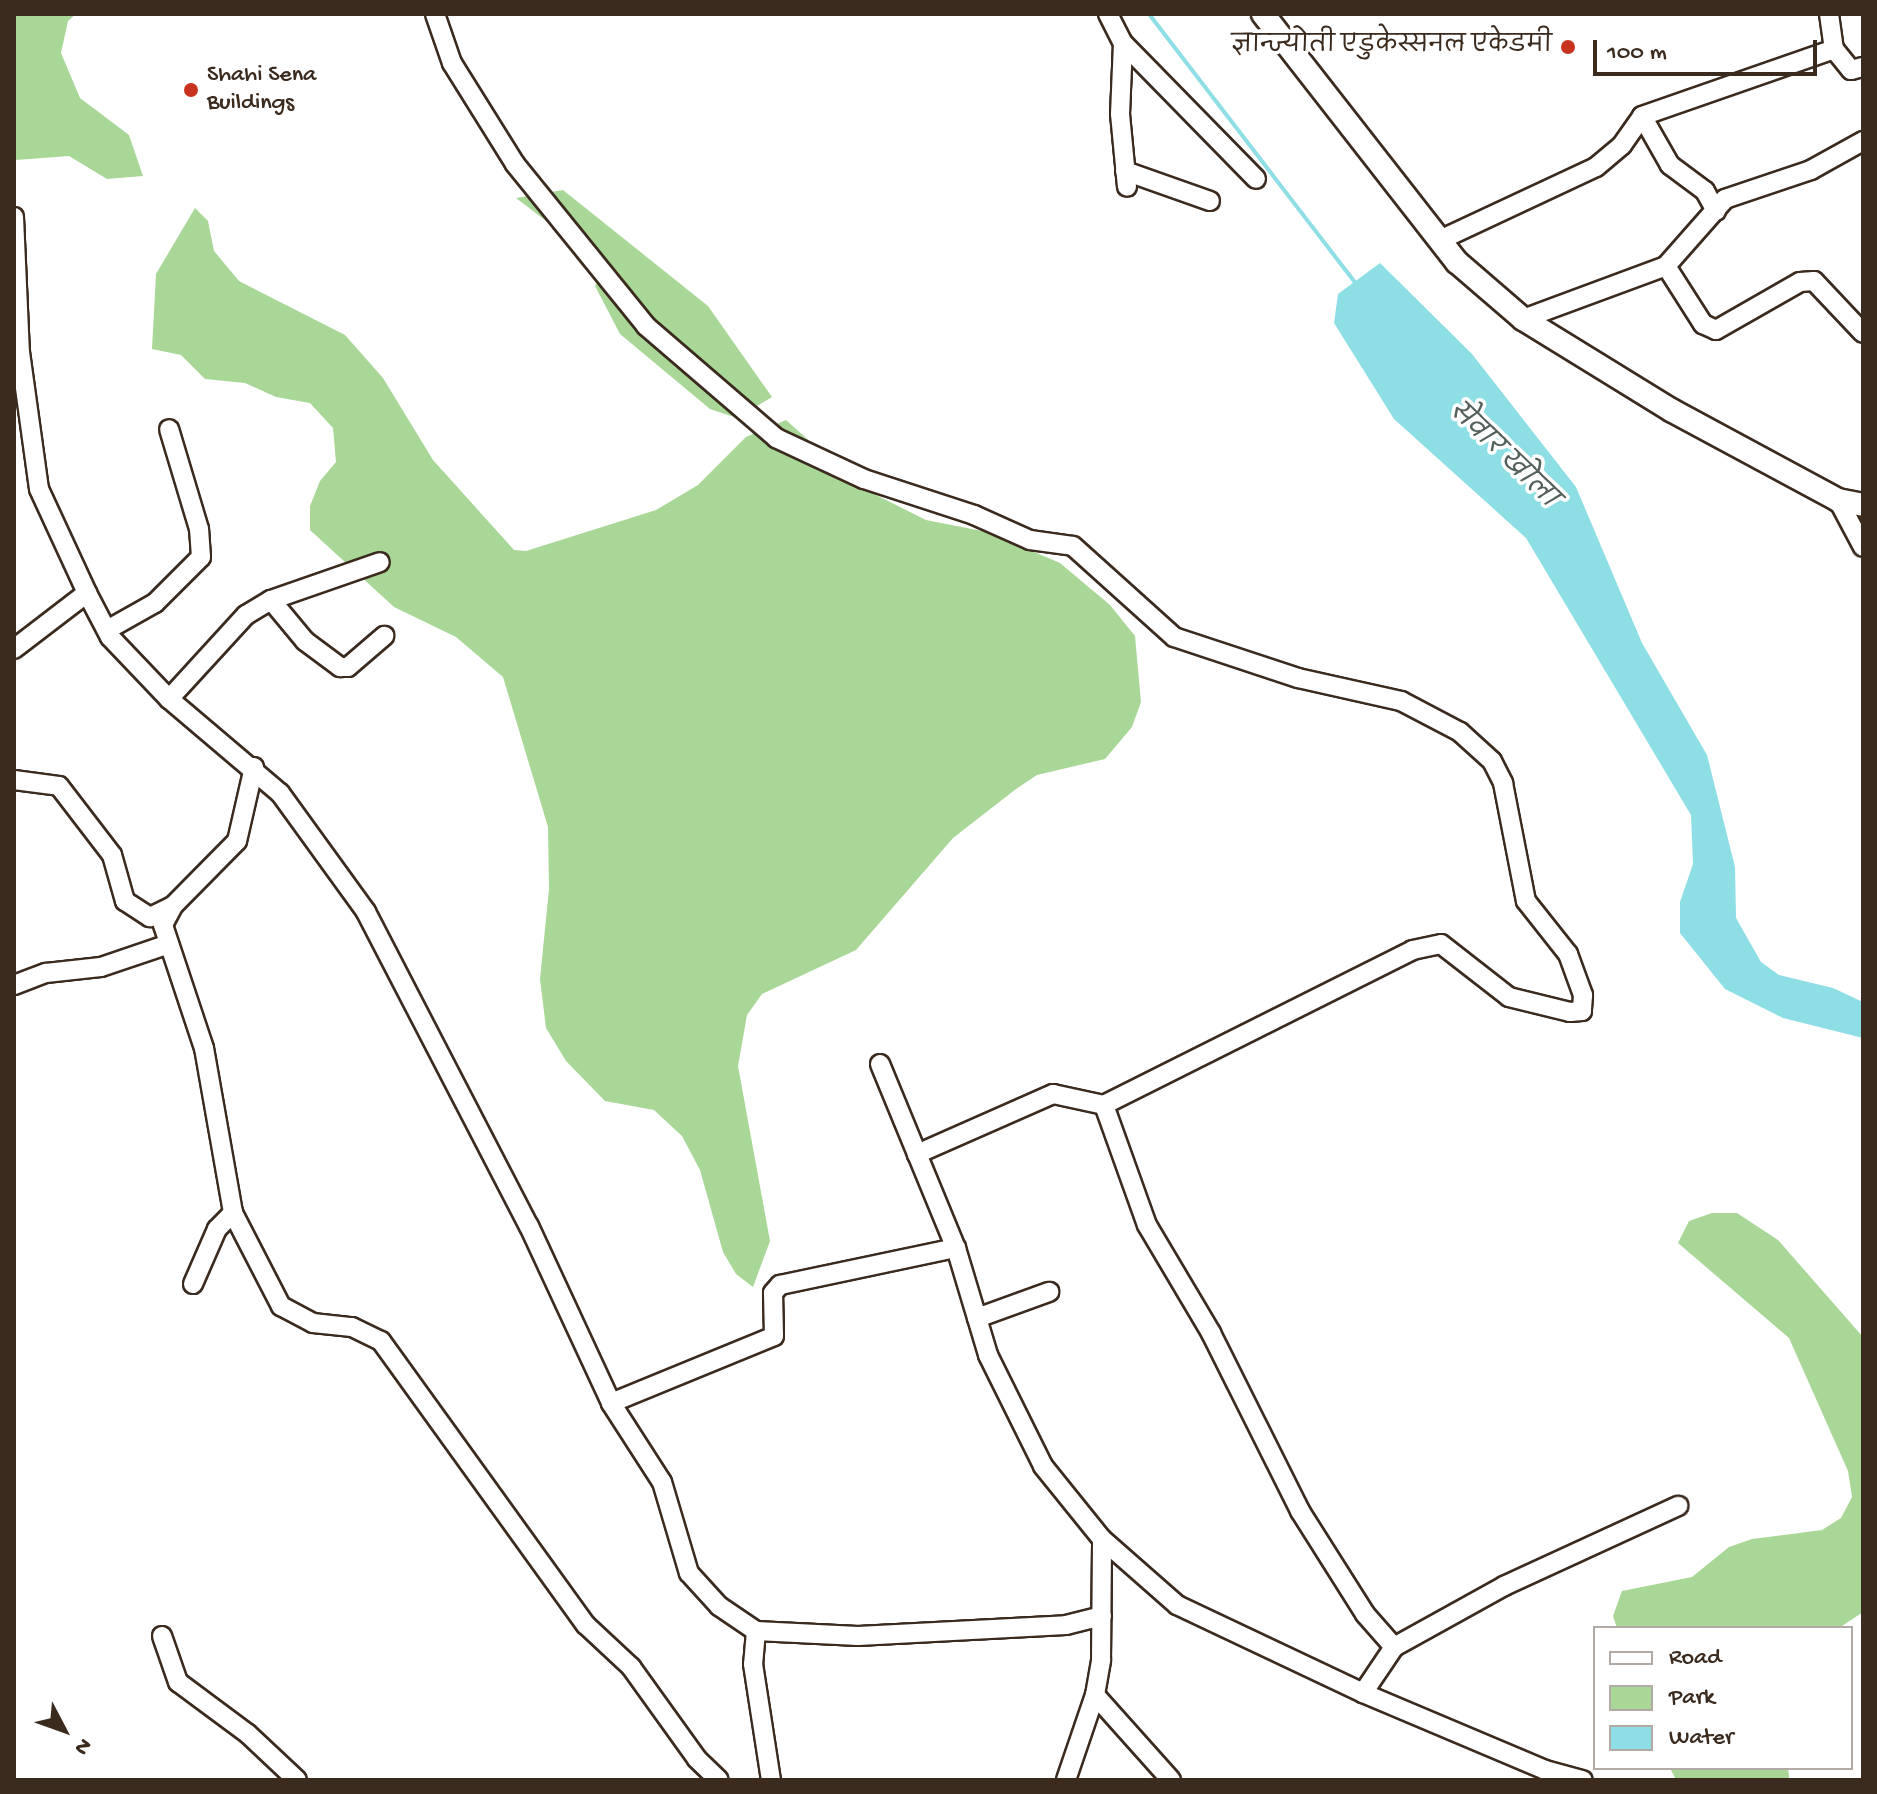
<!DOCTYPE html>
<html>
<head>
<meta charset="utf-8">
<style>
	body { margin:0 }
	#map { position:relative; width:1877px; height:1794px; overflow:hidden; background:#fff; font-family:"Gochi Hand","Playpen Sans Deva",sans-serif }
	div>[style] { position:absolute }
	.green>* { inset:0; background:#a9d797 }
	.water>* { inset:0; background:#8ddfe5 }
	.stream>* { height:4px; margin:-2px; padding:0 2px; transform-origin:2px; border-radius:2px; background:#8ddfe5 }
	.roads { filter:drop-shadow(2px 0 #3b2a1e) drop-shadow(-2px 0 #3b2a1e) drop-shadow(0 2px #3b2a1e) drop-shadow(0 -2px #3b2a1e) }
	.minor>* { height:18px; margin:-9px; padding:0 9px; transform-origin:9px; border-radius:9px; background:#fff }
	.tertiary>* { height:22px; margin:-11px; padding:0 11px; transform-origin:11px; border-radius:11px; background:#fff }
	.dots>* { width:22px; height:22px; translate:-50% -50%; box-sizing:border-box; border:4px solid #fff; border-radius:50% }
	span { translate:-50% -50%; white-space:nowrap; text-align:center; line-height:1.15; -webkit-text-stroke:7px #fff; paint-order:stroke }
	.poi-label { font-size:24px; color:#3b2a1e }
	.right { translate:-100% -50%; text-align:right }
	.left { translate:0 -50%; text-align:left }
	.water-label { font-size:26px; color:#54605a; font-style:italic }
	.frame { position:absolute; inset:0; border:16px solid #3b2a1e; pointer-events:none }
	.legend { position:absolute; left:1593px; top:1626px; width:260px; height:144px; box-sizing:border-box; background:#fff; border:2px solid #b1aaa5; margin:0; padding:10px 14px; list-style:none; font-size:24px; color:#3b2a1e }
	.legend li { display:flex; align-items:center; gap:16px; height:40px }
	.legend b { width:40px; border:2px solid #b1aaa5 }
	.north { position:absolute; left:24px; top:1690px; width:80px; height:80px; -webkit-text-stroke:6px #fff; paint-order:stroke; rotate:131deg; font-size:22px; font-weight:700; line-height:32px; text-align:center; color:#3b2a1e }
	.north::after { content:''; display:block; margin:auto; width:28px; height:36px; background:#3b2a1e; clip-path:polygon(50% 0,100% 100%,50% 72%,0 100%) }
	.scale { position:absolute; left:1593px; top:40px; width:224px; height:36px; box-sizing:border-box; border:4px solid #3b2a1e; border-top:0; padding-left:10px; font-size:24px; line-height:28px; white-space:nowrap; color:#3b2a1e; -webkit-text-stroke:6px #fff; paint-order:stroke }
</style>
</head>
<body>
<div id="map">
	<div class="green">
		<div style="clip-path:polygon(14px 14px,76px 14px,68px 21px,61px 53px,80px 98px,129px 135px,143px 176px,107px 179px,69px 156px,16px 160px)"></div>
		<div style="clip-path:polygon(563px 190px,708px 306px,772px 397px,737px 418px,710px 409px,620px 334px,595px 286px,605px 266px,516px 198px)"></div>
		<div style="clip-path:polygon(195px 208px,208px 221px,214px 251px,239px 281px,345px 335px,383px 378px,433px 460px,514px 550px,526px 551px,656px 510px,698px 485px,746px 437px,786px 420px,862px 488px,926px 520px,987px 532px,1060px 563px,1110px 605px,1135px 636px,1141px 702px,1132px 727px,1105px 759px,1037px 775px,1016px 789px,953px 838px,856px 950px,762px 994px,747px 1015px,738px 1066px,770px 1241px,753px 1287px,736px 1274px,723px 1252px,700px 1170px,682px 1136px,654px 1110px,605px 1101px,566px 1061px,546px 1028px,540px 979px,549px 889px,548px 827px,503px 677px,456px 637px,394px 607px,310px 530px,310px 506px,320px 481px,336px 462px,333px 428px,310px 403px,276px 397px,245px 383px,205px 379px,181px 355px,152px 349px,156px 274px)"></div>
		<div style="clip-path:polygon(1712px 1213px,1737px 1213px,1778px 1240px,1863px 1337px,1863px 1612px,1839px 1628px,1617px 1628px,1613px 1616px,1622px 1591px,1692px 1577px,1729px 1547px,1752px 1539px,1822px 1530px,1841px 1518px,1852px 1497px,1848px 1471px,1789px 1338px,1678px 1243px,1689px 1221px)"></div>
		<div style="clip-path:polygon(1670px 1768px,1788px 1768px,1789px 1776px,1789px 1780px,1676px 1780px)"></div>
	</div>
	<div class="water">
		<div style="clip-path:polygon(1380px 263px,1472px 354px,1576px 487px,1642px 643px,1707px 755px,1735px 867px,1736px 918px,1761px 962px,1779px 975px,1833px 988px,1863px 1002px,1863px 1038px,1783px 1018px,1725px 989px,1680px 933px,1680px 902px,1693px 864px,1691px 815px,1526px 538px,1394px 419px,1334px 323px,1338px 294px)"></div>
	</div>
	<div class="stream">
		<div style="left:1149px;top:14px;width:342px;rotate:52.5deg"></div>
	</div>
	<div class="roads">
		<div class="minor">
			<div style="left:435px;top:14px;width:52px;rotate:70.9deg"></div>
			<div style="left:452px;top:63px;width:119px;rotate:58deg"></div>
			<div style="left:515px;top:164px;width:208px;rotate:51deg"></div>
			<div style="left:646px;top:326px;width:172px;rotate:40.7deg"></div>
			<div style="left:776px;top:438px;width:97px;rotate:25deg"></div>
			<div style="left:864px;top:479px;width:116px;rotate:18.1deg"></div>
			<div style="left:974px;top:515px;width:61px;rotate:24.1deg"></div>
			<div style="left:1030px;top:540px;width:43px;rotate:7.9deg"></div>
			<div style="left:1073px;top:546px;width:136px;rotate:42deg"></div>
			<div style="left:1174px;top:637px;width:131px;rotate:18.3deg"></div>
			<div style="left:1298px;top:678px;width:106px;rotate:12.6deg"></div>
			<div style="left:1401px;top:701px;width:67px;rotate:27.7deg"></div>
			<div style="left:1460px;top:732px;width:43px;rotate:42.2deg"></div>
			<div style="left:1492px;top:761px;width:25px;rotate:63deg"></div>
			<div style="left:1503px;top:783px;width:120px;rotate:79deg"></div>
			<div style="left:1526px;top:901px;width:68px;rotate:51.6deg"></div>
			<div style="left:1568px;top:954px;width:44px;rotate:69.9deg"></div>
			<div style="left:1583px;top:995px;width:16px;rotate:94deg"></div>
			<div style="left:1582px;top:1011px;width:12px;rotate:175deg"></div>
			<div style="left:1570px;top:1012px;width:63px;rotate:-166.2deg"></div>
			<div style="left:1509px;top:997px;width:86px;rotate:-142.1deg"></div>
			<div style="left:1441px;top:944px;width:29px;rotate:168deg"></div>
			<div style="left:1413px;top:950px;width:346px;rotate:153.4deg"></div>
			<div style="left:1104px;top:1105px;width:52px;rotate:-167.8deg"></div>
			<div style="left:1053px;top:1094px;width:149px;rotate:156.2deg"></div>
			<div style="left:1108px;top:14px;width:33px;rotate:63deg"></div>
			<div style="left:1123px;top:43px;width:71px;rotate:92.4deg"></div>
			<div style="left:1120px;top:114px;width:73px;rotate:84.5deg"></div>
			<div style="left:1829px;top:14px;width:35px;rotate:82deg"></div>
			<div style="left:1834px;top:49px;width:27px;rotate:51deg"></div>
			<div style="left:1851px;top:70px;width:12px;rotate:-14deg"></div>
			<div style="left:1123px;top:43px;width:190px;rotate:45.6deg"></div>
			<div style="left:1863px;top:141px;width:60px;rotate:150.9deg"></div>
			<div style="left:1811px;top:170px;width:91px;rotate:161.4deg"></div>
			<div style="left:1725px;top:199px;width:89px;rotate:131.4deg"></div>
			<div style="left:1666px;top:266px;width:69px;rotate:57.5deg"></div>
			<div style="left:1703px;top:324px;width:14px;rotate:25deg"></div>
			<div style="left:1716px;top:330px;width:97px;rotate:-29.7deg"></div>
			<div style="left:1800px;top:282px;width:14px;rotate:-4deg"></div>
			<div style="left:1814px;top:281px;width:71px;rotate:46.7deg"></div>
			<div style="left:1125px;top:171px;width:90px;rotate:19.4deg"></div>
			<div style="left:1716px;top:211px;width:23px;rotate:-119deg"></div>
			<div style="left:1705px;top:191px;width:44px;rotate:-143.4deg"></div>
			<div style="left:1670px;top:165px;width:56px;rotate:-119.7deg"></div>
			<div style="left:1642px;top:116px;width:203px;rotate:-19.2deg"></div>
			<div style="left:14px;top:217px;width:135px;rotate:87.5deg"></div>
			<div style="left:20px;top:352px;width:138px;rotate:82.1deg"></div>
			<div style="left:39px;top:489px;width:115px;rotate:65.2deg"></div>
			<div style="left:87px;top:593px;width:50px;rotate:62.4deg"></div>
			<div style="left:110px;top:637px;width:86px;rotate:46.4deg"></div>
			<div style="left:169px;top:699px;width:145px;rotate:40.3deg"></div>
			<div style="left:280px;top:793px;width:147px;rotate:54.1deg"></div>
			<div style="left:366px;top:912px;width:354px;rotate:62.6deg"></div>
			<div style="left:529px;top:1226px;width:195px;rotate:65.1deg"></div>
			<div style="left:611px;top:1403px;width:94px;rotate:57.2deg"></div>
			<div style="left:662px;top:1482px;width:95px;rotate:73.5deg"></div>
			<div style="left:689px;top:1573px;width:45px;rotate:47.7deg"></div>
			<div style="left:719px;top:1606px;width:45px;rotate:34deg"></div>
			<div style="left:756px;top:1631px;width:102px;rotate:2.8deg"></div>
			<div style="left:858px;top:1636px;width:208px;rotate:-3deg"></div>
			<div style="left:1066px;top:1625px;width:37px;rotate:-14deg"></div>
			<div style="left:1440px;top:240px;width:172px;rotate:-25.1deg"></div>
			<div style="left:1596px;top:167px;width:34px;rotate:-40deg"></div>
			<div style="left:1622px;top:145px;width:35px;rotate:-55deg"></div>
			<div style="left:1523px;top:319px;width:153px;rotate:-20.3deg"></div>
			<div style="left:1838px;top:500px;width:53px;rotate:62deg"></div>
			<div style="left:271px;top:600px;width:53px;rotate:50.3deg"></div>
			<div style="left:305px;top:641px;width:44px;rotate:36.6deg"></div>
			<div style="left:340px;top:667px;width:8px"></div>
			<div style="left:348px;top:667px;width:48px;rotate:-40.7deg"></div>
			<div style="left:107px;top:630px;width:55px;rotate:-29.4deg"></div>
			<div style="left:155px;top:603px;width:65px;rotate:-45deg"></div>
			<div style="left:201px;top:557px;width:28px;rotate:-94deg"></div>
			<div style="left:199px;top:529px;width:104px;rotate:-106.7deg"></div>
			<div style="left:14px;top:649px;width:92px;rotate:-37.5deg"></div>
			<div style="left:169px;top:699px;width:114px;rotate:-47.5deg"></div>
			<div style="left:246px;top:615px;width:29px;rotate:-31deg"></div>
			<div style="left:271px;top:600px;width:115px;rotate:-19.2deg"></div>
			<div style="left:254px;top:767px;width:76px;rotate:102.9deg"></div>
			<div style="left:237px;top:841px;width:91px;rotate:134.6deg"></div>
			<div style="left:173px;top:906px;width:21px;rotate:118deg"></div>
			<div style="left:163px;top:925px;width:130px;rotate:71.6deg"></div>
			<div style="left:204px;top:1048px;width:168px;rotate:80deg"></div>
			<div style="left:233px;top:1213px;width:105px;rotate:62.7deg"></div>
			<div style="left:281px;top:1306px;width:36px;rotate:28deg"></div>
			<div style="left:313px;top:1323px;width:39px;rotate:6deg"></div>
			<div style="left:352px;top:1327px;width:32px;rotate:26deg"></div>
			<div style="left:381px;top:1341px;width:350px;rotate:54.2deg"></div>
			<div style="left:586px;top:1625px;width:62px;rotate:43deg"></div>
			<div style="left:631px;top:1667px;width:113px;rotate:54.3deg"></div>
			<div style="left:697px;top:1759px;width:30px;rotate:44deg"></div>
			<div style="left:14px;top:780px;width:45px;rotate:7.6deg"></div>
			<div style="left:59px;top:786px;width:87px;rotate:52.5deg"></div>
			<div style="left:112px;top:855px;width:48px;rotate:74.2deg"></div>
			<div style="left:125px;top:901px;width:30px;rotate:33deg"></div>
			<div style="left:150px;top:917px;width:25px;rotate:-26deg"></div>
			<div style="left:14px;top:985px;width:34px;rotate:-21deg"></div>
			<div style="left:46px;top:973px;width:55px;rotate:-6.2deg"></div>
			<div style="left:101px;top:967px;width:69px;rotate:-18.7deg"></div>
			<div style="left:880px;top:1064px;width:199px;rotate:67.6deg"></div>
			<div style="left:956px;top:1248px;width:112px;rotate:73.3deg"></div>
			<div style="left:988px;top:1355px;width:124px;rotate:63.6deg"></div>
			<div style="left:1043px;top:1466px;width:94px;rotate:51.1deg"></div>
			<div style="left:1102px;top:1539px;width:100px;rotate:41.3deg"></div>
			<div style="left:1177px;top:1605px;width:206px;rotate:25.3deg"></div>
			<div style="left:1363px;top:1693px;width:198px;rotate:22.9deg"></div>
			<div style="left:1545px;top:1770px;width:39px;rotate:15deg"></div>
			<div style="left:1104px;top:1105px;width:127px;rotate:70.3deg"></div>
			<div style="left:1147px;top:1225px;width:126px;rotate:59.3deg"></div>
			<div style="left:1211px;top:1333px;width:199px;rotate:63.4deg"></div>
			<div style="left:1300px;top:1511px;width:122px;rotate:57.7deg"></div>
			<div style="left:1365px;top:1614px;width:44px;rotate:48.7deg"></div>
			<div style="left:193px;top:1284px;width:60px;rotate:-66.4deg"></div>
			<div style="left:217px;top:1229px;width:23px;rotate:-45deg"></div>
			<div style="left:977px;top:1318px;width:77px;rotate:-19.9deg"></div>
			<div style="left:611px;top:1403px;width:176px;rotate:-22.3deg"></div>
			<div style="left:774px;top:1336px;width:43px;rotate:-91.3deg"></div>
			<div style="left:773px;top:1293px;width:11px;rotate:-49deg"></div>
			<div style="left:780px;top:1285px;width:180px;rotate:-11.9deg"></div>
			<div style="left:756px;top:1631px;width:33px;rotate:95deg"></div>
			<div style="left:753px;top:1664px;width:117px;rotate:81.2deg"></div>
			<div style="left:162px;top:1636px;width:49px;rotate:70.8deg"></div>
			<div style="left:178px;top:1682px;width:87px;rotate:36.6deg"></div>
			<div style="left:248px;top:1734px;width:67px;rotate:43.2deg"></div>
			<div style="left:1363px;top:1693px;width:55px;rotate:-56deg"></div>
			<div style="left:1394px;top:1647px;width:126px;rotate:-29deg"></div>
			<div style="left:1504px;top:1586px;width:192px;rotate:-24.7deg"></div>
			<div style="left:1095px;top:1695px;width:114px;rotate:48.2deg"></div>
			<div style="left:1066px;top:1780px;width:90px;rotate:-71.2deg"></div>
			<div style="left:1095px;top:1695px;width:36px;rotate:-80deg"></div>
			<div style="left:1101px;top:1660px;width:121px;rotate:-89.5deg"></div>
		</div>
		<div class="tertiary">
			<div style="left:1263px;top:14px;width:315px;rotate:52deg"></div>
			<div style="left:1457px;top:262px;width:87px;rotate:40.8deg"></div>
			<div style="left:1523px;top:319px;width:174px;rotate:31.6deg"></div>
			<div style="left:1671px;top:410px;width:190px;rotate:28.3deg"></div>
			<div style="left:1838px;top:500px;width:25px;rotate:11deg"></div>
		</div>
	</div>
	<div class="dots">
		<div style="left:1568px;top:47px;background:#c8321e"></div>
		<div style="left:191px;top:90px;background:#c8321e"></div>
	</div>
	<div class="poi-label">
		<span class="right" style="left:1552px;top:47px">ज्ञान्ज्योती एडुकेस्सनल एकेडमी</span>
		<span class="left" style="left:207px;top:90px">Shahi Sena<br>Buildings</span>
	</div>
	<div class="water-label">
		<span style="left:1501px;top:456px;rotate:44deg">सेवार खोला</span>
	</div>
	<div class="frame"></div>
	<ul class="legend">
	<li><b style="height:10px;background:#fff"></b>Road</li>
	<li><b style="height:22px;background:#a9d797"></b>Park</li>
	<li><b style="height:22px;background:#8ddfe5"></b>Water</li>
	</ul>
	<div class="north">N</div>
	<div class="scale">100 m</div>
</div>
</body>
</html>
